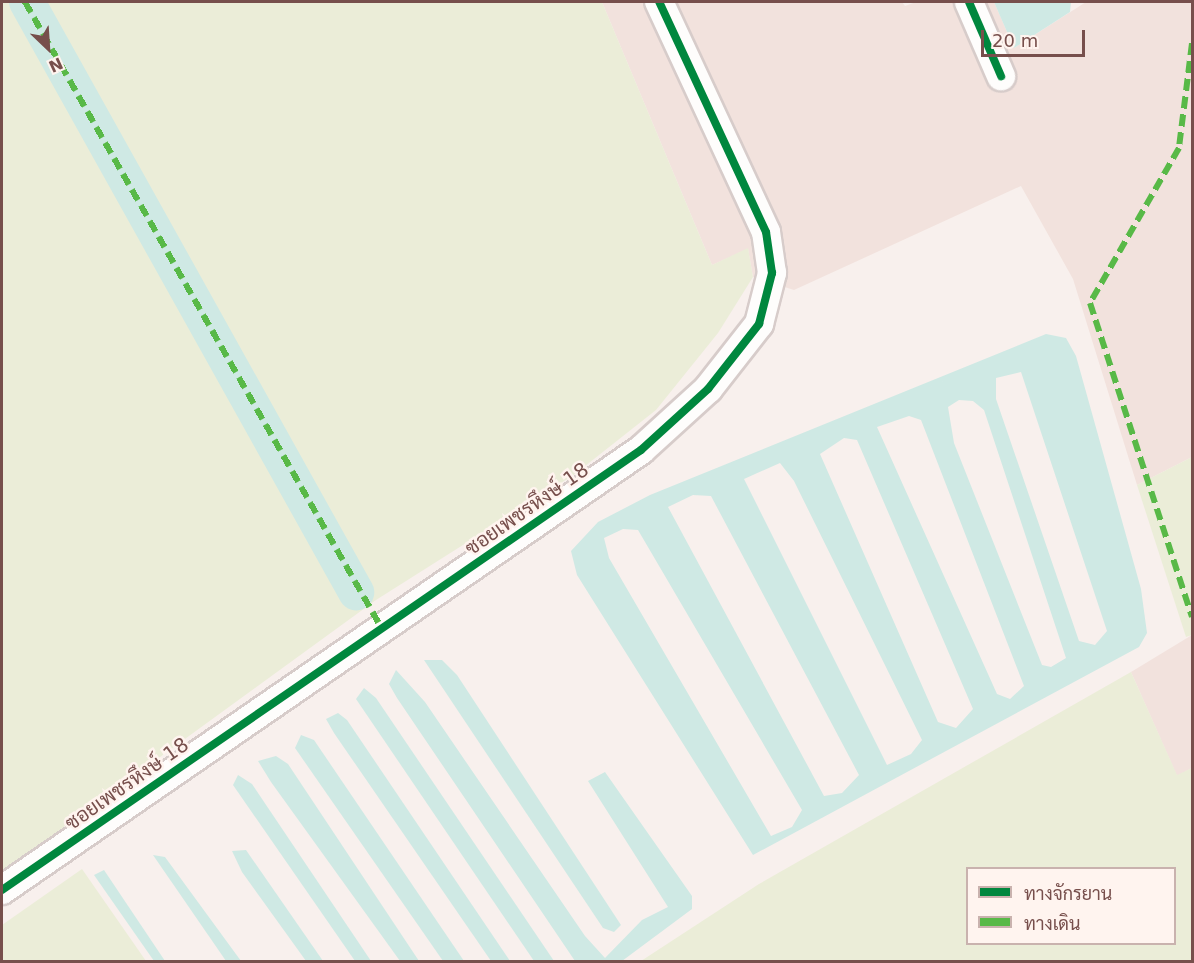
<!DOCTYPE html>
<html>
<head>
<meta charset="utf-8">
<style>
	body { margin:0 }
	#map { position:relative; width:1194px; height:963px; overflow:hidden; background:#f8f0ed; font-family:"DejaVu Sans",Sarabun,sans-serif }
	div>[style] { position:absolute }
	.residential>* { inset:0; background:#f2e2dd }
	.green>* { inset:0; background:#ebedd8 }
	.water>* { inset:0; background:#cfe9e4 }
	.canal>* { height:36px; margin:-18px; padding:0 18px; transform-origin:18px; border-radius:18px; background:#cfe9e4 }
	.roads { filter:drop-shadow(2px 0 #d7ccca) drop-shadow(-2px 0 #d7ccca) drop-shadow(0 2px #d7ccca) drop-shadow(0 -2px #d7ccca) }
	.minor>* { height:28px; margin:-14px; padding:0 14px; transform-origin:14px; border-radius:14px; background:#fefdfc }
	.quiet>* { height:6px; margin-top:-3px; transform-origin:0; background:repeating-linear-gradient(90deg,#58b947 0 12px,transparent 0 18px) }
	.cycleway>* { height:8px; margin:-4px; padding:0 4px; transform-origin:4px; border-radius:4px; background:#00873e }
	span { translate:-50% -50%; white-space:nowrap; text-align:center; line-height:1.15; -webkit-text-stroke:5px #fff4ef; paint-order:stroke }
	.street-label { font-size:20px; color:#774f4c }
	.frame { position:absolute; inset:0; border:3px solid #774f4c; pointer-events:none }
	.legend { position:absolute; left:966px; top:867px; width:210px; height:78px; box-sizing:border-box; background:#fff4ef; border:2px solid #c9b2ae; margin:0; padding:8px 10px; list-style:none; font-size:18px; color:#774f4c }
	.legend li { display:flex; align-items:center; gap:12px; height:30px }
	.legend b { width:30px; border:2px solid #c9b2ae }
	.north { position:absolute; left:18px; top:18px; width:60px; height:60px; -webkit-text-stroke:4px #fff4ef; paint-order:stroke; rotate:155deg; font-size:16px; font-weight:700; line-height:24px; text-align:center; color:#774f4c }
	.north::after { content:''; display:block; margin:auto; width:21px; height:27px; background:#774f4c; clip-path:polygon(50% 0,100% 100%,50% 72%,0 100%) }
	.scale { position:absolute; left:981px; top:30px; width:104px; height:27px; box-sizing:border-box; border:3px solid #774f4c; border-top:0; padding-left:8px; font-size:18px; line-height:21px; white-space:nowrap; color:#774f4c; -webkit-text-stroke:4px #fff4ef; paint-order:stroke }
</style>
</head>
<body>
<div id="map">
	<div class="residential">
		<div style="clip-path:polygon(602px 2px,902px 2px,905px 6px,916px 2px,994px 2px,1014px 48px,1086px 2px,1192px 2px,1192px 457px,1137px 485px,1073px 279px,1021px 186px,794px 290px,753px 277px,748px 249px,712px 265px)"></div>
		<div style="clip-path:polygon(1192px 635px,1192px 768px,1177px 776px,1131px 672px)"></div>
	</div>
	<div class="green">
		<div style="clip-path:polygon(2px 2px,602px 2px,712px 265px,748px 248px,753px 277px,718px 333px,656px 410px,575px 474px,376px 600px,2px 872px)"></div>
		<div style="clip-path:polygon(1192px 457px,1192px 635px,1186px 637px,1137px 485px)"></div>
		<div style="clip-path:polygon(evenodd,1131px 672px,1177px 775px,1192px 768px,1192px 961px,641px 961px,759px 884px,1131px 672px,1174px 868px,1174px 944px,968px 944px,968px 868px,1174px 868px)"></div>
		<div style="clip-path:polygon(82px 869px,146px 961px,2px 961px,2px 925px)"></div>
	</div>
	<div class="water">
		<div style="clip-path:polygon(994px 2px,1071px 2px,1070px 12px,1014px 48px)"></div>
		<div style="clip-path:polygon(evenodd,1046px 334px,1066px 338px,1076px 356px,1141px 589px,1147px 633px,1139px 647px,753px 855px,577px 575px,571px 551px,598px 522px,650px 495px,1046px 334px,1021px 372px,1107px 631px,1095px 645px,1079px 641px,996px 399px,996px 378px,1021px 372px,1046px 334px,959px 400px,973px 401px,984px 410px,1066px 658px,1051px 667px,1042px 665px,954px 443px,948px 407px,959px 400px,1046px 334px,909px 416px,921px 420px,1024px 686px,1010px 699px,997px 694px,877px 427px,909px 416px,1046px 334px,844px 438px,857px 440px,973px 709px,956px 728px,938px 722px,820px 454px,844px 438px,1046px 334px,780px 463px,794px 481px,922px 740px,911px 754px,887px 765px,744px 479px,780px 463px,1046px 334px,693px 495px,711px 496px,859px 775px,842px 793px,824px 796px,668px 507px,693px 495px,1046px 334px,623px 529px,638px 530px,802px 810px,792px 827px,771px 836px,609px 558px,604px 538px,623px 529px)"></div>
		<div style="clip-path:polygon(424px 660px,442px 660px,457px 675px,621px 925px,614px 932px,603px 928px)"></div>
		<div style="clip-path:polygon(396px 670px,425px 702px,585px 936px,605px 958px,642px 920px,668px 907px,588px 781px,605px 772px,692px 896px,692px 909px,622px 961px,575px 961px,397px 698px,389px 684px)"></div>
		<div style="clip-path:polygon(364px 688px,376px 698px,554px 961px,534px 961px,356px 699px)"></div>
		<div style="clip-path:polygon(338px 713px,347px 720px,510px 961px,491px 961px,334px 733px,326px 719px)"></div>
		<div style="clip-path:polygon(301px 735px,314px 740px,464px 961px,443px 961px,295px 748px)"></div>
		<div style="clip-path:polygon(276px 756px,288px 764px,419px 961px,400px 961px,271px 782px,258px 761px)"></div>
		<div style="clip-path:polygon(238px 775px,252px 784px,371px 961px,355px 961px,233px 785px)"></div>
		<div style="clip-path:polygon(246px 850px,323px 961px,306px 961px,242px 872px,232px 851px)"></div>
		<div style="clip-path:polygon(153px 855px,165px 857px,241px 961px,226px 961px)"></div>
		<div style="clip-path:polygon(104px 870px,165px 961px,154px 961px,94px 875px)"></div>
	</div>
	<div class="canal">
		<div style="left:27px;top:2px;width:676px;rotate:60.85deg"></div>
	</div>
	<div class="roads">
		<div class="minor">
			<div style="left:969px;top:2px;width:81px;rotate:66.6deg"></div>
			<div style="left:2px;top:890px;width:776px;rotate:-34.55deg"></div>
			<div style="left:641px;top:450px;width:91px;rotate:-42.3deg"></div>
			<div style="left:708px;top:389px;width:83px;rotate:-51.9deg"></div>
			<div style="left:759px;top:324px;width:53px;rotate:-75.7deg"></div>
			<div style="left:772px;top:273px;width:41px;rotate:-98.3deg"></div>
			<div style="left:766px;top:232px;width:254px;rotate:-114.9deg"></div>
		</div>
	</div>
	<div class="quiet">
		<div style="left:25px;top:2px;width:722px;rotate:60.34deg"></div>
		<div style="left:1192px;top:43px;width:106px;rotate:97.1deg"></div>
		<div style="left:1179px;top:148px;width:179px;rotate:119.9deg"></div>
		<div style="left:1090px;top:303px;width:330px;rotate:72deg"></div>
	</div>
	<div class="cycleway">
		<div style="left:969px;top:2px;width:81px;rotate:66.6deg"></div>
		<div style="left:2px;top:890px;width:776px;rotate:-34.55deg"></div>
		<div style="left:641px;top:450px;width:91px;rotate:-42.3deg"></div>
		<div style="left:708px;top:389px;width:83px;rotate:-51.9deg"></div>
		<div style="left:759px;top:324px;width:53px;rotate:-75.7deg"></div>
		<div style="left:772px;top:273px;width:41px;rotate:-98.3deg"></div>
		<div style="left:766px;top:232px;width:254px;rotate:-114.9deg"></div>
	</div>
	<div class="street-label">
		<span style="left:527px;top:509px;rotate:-35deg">ซอยเพชรหึงษ์ 18</span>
		<span style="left:127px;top:784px;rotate:-35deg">ซอยเพชรหึงษ์ 18</span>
	</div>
	<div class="frame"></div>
	<ul class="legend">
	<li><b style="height:8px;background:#00873e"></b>ทางจักรยาน</li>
	<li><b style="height:8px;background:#58b947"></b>ทางเดิน</li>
	</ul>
	<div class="north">N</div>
	<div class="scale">20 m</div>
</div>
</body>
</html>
